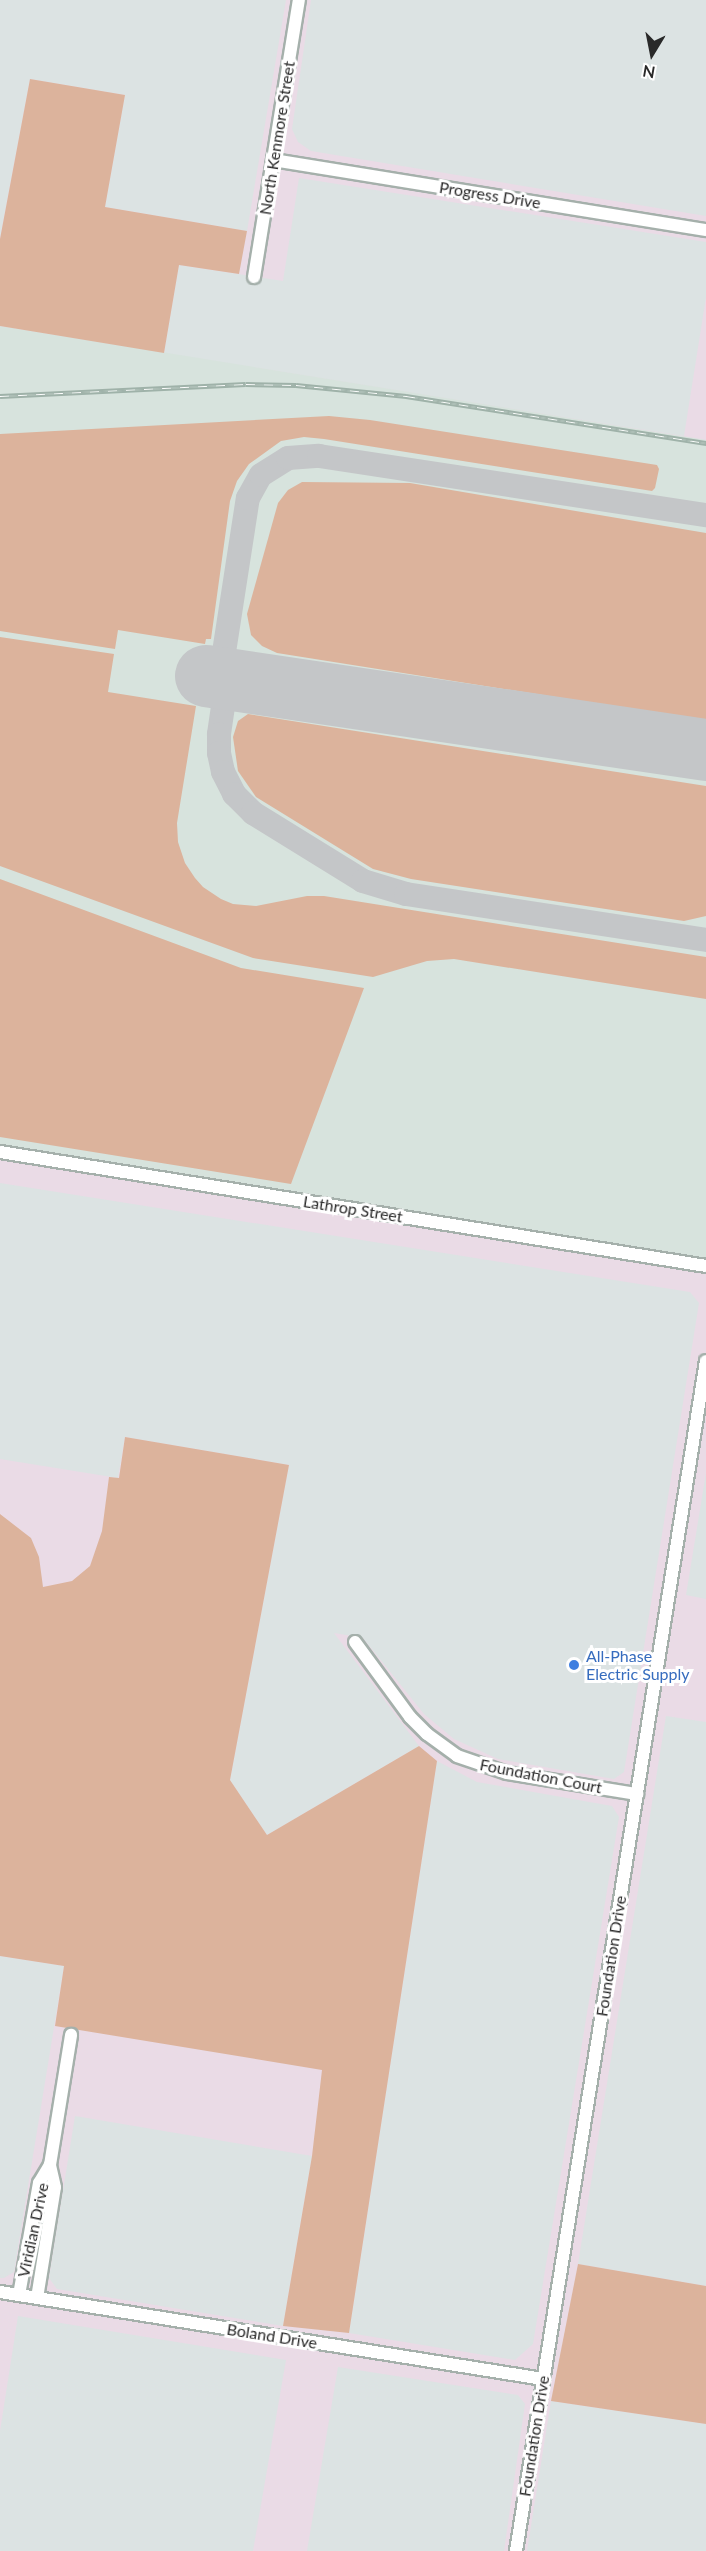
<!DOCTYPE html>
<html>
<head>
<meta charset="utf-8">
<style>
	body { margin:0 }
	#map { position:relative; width:706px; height:2551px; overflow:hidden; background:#eadbe6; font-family:Lato,sans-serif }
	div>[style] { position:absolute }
	.industrial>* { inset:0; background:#dce3e3 }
	.airport>* { inset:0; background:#d7e3dd }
	.green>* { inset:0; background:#dcb39c }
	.taxiway>* { height:24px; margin:-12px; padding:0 12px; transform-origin:12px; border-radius:12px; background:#c4c6c8 }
	.runway>* { height:62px; margin:-31px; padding:0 31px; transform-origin:31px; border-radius:31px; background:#c4c6c8 }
	.roads { filter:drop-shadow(2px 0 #a5b0ab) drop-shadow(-2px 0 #a5b0ab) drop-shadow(0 2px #a5b0ab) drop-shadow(0 -2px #a5b0ab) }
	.minor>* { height:12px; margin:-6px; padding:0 6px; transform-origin:6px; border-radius:6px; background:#fff }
	.rail>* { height:5px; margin-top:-2.5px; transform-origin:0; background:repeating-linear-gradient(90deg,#fff 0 9px,#9fb2a9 0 18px); box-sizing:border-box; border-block:2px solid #9fb2a9 }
	.dots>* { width:16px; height:16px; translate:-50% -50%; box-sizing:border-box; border:3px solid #fff; border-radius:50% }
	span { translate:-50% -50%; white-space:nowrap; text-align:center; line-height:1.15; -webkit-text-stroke:6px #fff; paint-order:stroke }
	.street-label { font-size:16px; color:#292929 }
	.shop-label { font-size:16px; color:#366cbe }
	.left { translate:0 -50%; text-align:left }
	.north { position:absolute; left:622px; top:24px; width:60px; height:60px; -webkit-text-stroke:4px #fff; paint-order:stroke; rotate:190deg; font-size:16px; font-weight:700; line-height:24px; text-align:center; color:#292929 }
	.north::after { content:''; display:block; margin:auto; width:21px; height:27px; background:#292929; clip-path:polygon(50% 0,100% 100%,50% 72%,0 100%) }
</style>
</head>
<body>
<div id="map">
	<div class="industrial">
		<div style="clip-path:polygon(0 0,286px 0,247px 231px,105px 207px,125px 95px,30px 79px,0 238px)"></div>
		<div style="clip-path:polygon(311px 0,706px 0,706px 216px,311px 151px,298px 142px,292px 129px)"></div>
		<div style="clip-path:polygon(299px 178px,706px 242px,706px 297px,684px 436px,164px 353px,179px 265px,283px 281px)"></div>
		<div style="clip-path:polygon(0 1183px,690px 1292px,699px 1303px,624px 1772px,614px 1779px,498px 1759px,454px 1739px,424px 1714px,363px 1638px,334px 1633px,419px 1746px,267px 1835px,230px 1780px,289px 1465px,125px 1437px,118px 1478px,0 1459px)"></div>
		<div style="clip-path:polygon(706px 1473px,706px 1599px,686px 1595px)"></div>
		<div style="clip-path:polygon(666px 1716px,706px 1722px,706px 2286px,578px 2264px)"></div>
		<div style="clip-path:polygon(437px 1761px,477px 1782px,612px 1806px,619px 1817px,533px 2344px,515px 2360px,349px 2333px)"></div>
		<div style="clip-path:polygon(0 1956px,64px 1966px,14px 2272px,4px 2278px,0 2278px)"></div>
		<div style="clip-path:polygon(75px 2116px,312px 2156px,283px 2326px,57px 2289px,49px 2278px)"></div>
		<div style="clip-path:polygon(18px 2316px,286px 2360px,253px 2551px,0 2551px,0 2431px)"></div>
		<div style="clip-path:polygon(338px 2367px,518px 2395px,525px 2404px,504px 2551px,307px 2551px)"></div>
		<div style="clip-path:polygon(551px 2401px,706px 2424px,706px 2551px,527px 2551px)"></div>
	</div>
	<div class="airport">
		<div style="clip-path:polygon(0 326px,706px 440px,706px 1258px,0 1145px)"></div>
	</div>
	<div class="green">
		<div style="clip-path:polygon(30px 79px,125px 95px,105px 207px,247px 231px,239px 274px,179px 265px,164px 353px,0 326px,0 239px)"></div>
		<div style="clip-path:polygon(329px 416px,370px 420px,657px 465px,659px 469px,655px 488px,652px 491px,324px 439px,304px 437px,281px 441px,249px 464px,237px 481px,230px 501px,211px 639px,206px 639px,205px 644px,118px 630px,115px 649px,0 631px,0 434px)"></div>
		<div style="clip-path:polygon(302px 482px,410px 483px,706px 533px,706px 721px,277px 653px,262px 646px,251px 635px,247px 614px,278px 503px,288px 490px)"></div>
		<div style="clip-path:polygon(0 637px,114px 654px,108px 692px,196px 706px,177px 823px,178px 842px,185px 863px,195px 878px,203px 887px,221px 899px,233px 904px,256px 906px,307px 896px,324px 896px,706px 957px,706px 999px,454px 959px,427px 961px,373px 977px,253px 958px,0 866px)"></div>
		<div style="clip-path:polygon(248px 714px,706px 786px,706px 916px,684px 921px,411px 879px,373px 869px,256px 797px,238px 771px,233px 737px,238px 721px)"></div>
		<div style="clip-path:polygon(0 879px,241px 968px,364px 988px,291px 1184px,0 1137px)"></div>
		<div style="clip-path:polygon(125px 1437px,289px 1465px,230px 1780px,267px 1835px,419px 1746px,437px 1761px,349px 2333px,283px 2326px,312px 2156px,322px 2070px,55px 2026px,64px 1966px,0 1956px,0 1514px,31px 1538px,39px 1557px,43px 1587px,72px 1581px,90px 1566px,102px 1531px,109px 1477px,119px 1478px)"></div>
		<div style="clip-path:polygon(578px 2264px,706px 2286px,706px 2424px,551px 2401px)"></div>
	</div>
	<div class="taxiway">
		<div style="left:220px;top:678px;width:182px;rotate:-81.2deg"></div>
		<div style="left:248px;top:498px;width:26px;rotate:-61deg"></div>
		<div style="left:261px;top:475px;width:32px;rotate:-32deg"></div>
		<div style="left:288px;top:458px;width:31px;rotate:-4deg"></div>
		<div style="left:319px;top:456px;width:391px;rotate:8.7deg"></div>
		<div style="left:227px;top:679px;width:56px;rotate:98.3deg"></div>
		<div style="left:219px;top:734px;width:19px;rotate:90deg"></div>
		<div style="left:219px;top:753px;width:19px;rotate:78deg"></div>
		<div style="left:223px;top:772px;width:25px;rotate:63deg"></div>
		<div style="left:234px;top:794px;width:27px;rotate:45deg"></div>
		<div style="left:253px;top:813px;width:129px;rotate:31.7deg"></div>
		<div style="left:363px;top:881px;width:45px;rotate:16.8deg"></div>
		<div style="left:406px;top:894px;width:304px;rotate:8.7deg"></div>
	</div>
	<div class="runway">
		<div style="left:206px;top:676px;width:505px;rotate:8.42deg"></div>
	</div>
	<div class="roads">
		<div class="minor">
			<div style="left:273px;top:160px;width:439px;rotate:9.2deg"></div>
			<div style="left:254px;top:277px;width:281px;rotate:-80.8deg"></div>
			<div style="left:0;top:1152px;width:715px;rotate:9.17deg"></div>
			<div style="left:355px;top:1642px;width:93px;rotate:53.7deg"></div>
			<div style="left:410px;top:1717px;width:24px;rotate:45deg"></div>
			<div style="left:427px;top:1734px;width:37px;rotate:36deg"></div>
			<div style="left:457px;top:1756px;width:53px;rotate:18.8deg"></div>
			<div style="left:507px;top:1773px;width:132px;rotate:9.2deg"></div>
			<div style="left:0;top:2292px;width:550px;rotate:9.1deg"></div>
			<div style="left:19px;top:2295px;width:114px;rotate:-79.9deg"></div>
			<div style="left:39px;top:2183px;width:21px;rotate:-59deg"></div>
			<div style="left:37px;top:2298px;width:112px;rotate:-80.8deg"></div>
			<div style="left:55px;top:2187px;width:23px;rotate:-103deg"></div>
			<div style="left:50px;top:2165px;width:132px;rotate:-80.8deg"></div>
			<div style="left:516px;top:2551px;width:1205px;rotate:-80.93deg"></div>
		</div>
	</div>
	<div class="rail">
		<div style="left:0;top:396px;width:246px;rotate:-2.8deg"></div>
		<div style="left:246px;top:384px;width:50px;rotate:1.1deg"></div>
		<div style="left:296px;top:385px;width:111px;rotate:5.7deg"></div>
		<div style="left:406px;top:396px;width:304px;rotate:8.9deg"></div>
	</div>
	<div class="dots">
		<div style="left:574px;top:1665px;background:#3f7fe0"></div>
	</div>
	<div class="street-label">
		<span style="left:277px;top:138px;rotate:-81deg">North Kenmore Street</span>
		<span style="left:490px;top:195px;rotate:9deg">Progress Drive</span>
		<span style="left:353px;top:1209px;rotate:9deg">Lathrop Street</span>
		<span style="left:541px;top:1776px;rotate:11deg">Foundation Court</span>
		<span style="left:611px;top:1956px;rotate:-81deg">Foundation Drive</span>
		<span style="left:33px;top:2230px;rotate:-78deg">Viridian Drive</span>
		<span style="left:272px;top:2336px;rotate:9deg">Boland Drive</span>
		<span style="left:534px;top:2436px;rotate:-81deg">Foundation Drive</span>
	</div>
	<div class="shop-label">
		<span class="left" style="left:586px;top:1665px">All-Phase<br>Electric Supply</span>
	</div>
	<div class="north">N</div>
</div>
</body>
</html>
